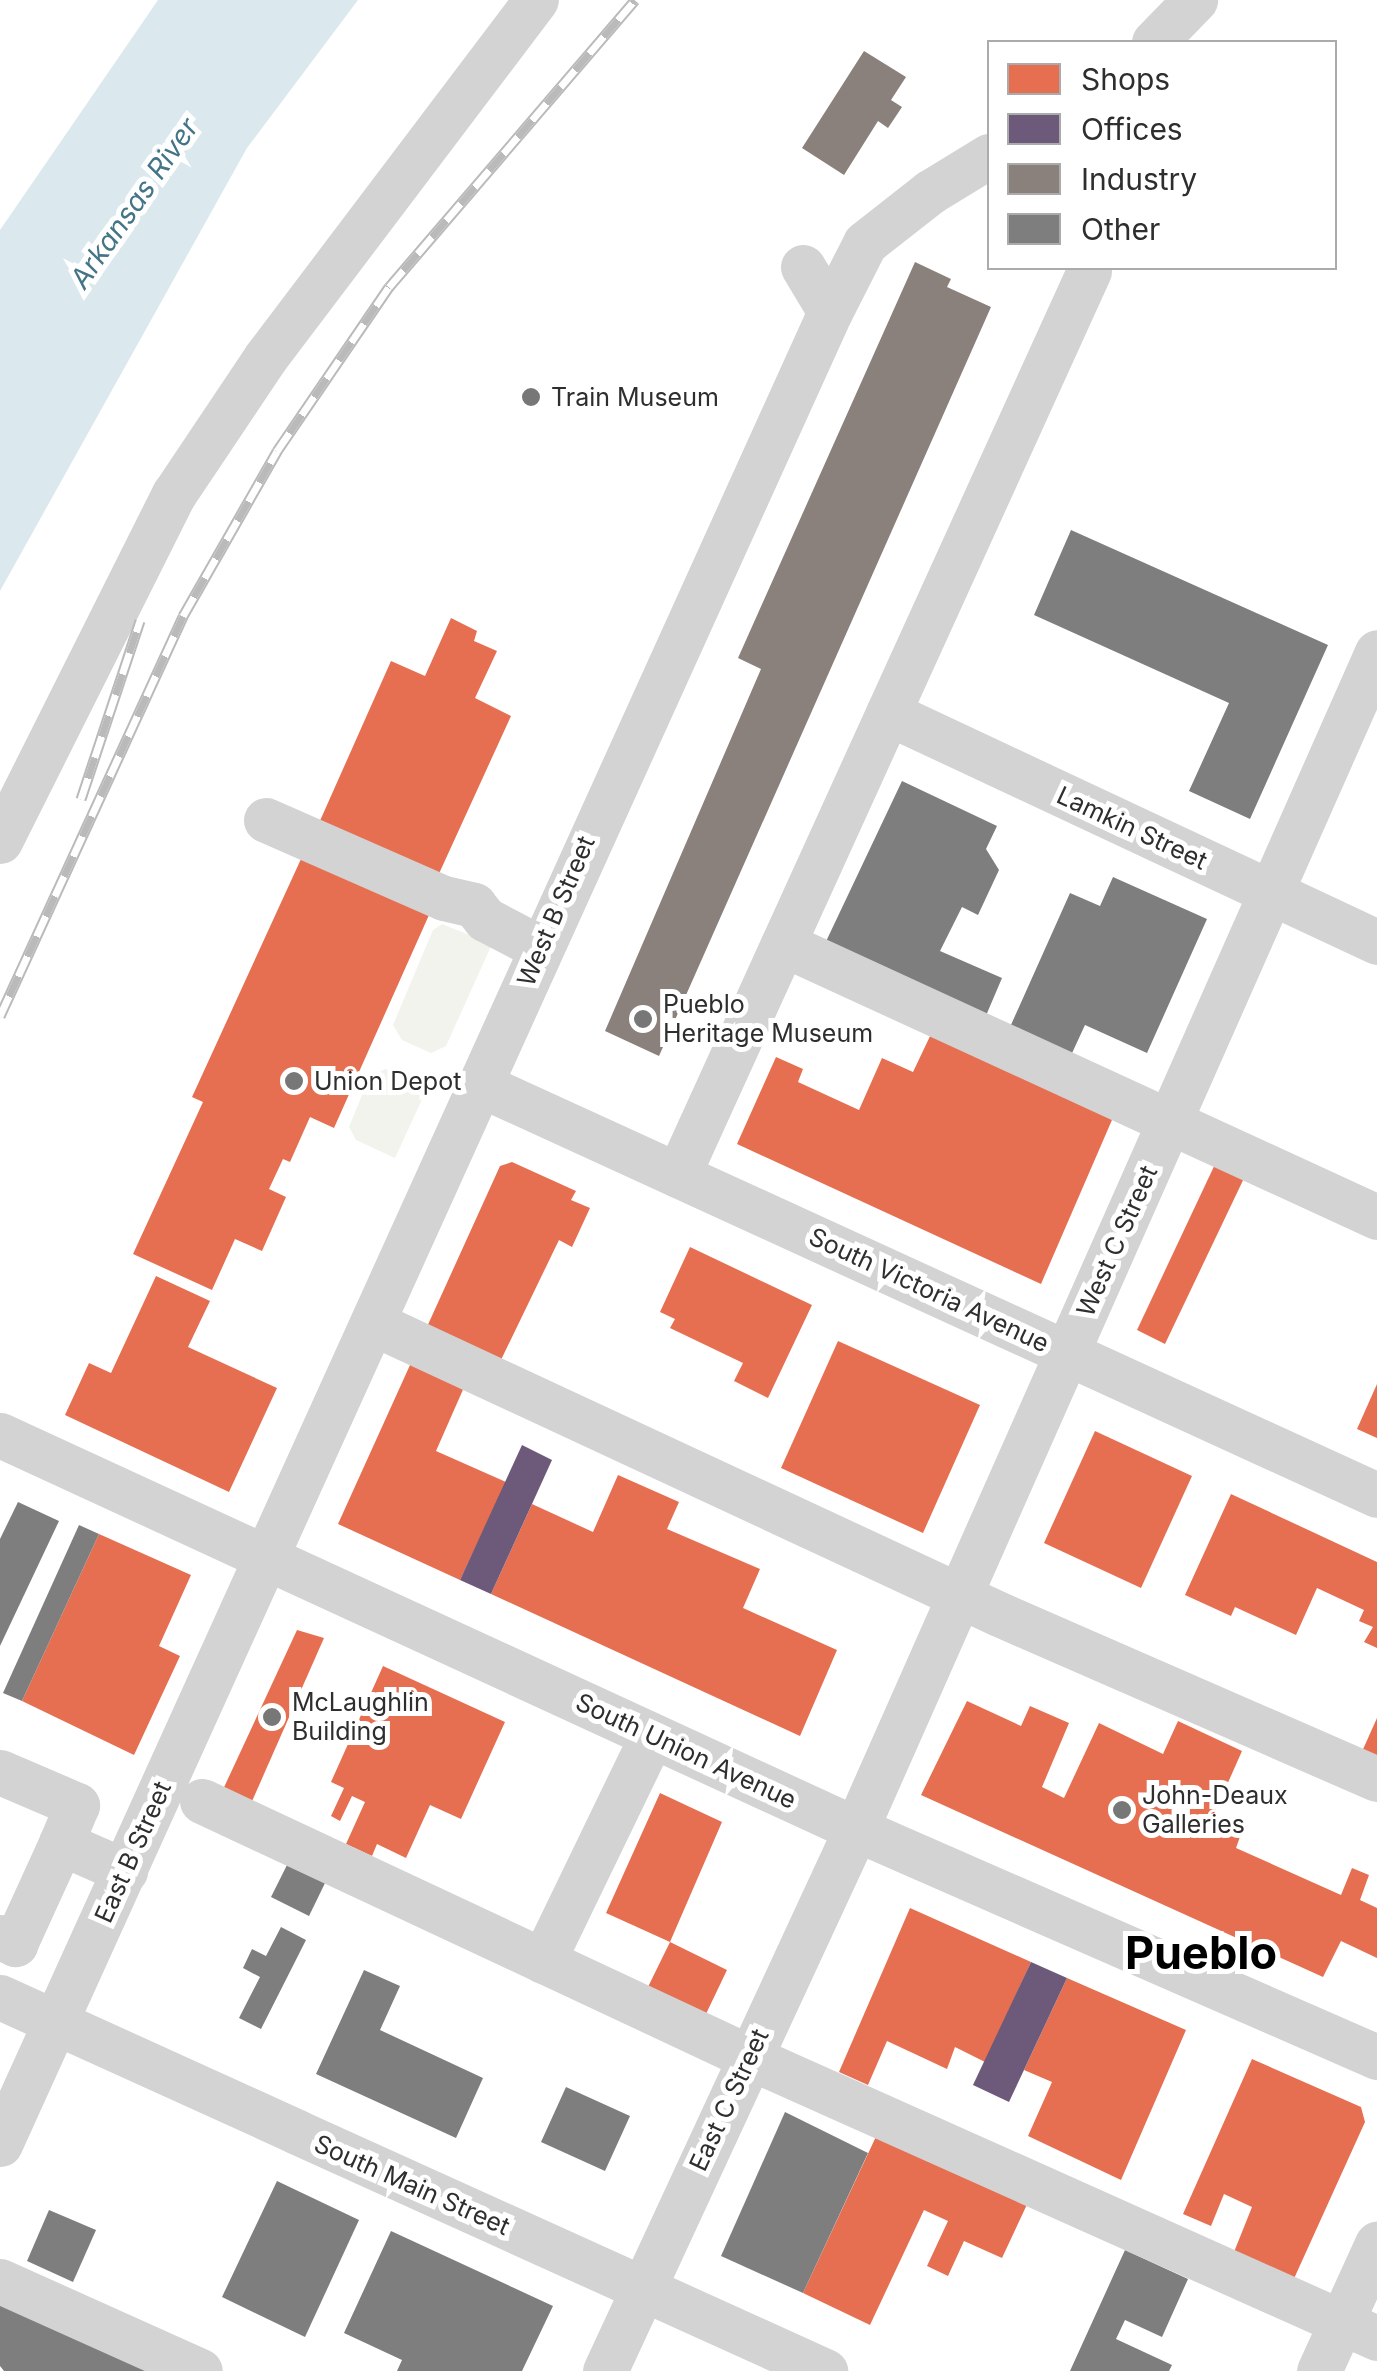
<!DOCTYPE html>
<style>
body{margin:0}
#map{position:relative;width:1377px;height:2371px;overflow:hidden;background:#fff;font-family:Inter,sans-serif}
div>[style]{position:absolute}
.green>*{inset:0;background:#f1f3ec}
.water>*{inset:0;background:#dbe9ef}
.shops>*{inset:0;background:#e76f51}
.offices>*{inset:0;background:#6d597a}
.industry>*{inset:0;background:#8a817c}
.building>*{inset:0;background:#7e7e7e}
.minor>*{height:45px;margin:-22.5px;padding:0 22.5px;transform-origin:22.5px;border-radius:22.5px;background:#d3d3d3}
.rail>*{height:11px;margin-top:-5.5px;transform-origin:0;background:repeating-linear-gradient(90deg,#fff 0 22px,#bababa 0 44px);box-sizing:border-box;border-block:2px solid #bababa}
.minor-bridge>*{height:45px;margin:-22.5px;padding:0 22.5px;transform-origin:22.5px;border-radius:22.5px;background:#d3d3d3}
.dots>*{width:28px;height:28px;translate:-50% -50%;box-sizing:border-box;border:5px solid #fff;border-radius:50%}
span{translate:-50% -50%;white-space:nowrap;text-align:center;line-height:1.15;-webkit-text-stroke:10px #fff;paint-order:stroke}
.poi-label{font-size:25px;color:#2e2e2e}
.left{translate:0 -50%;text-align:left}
.street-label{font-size:25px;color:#2e2e2e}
.water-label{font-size:28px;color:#447587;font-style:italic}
.town-label{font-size:45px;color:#000;font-weight:700}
.legend{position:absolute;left:987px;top:40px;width:350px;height:230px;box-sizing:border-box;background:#fff;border:2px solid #ababab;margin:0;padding:12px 18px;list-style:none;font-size:30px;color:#2e2e2e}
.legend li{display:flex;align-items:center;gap:20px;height:50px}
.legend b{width:50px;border:2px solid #ababab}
</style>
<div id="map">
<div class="green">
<div style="clip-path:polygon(442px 924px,492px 944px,446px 1046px,431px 1053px,402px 1040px,393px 1025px,433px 930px)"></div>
<div style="clip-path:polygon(385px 1069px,417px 1082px,424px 1095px,395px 1158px,356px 1140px,349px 1127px,369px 1078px)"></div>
</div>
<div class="water">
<div style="clip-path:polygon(158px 0,358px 0,247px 148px,0 591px,0 230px)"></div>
</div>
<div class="shops">
<div style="clip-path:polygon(451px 618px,477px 631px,474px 641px,497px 651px,475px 698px,511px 716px,437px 878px,319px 823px,391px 661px,425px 676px)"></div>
<div style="clip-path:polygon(301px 859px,429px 915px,334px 1128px,310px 1117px,290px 1162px,283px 1159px,269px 1189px,286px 1197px,262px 1251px,235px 1239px,212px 1290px,133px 1254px,203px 1102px,192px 1097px)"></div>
<div style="clip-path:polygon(932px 1032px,1115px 1113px,1041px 1284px,737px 1144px,776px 1057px,803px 1069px,798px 1082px,859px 1110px,882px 1058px,913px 1072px)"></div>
<div style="clip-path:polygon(1217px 1160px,1246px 1174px,1165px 1344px,1137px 1330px)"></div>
<div style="clip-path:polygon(512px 1162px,576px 1191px,571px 1200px,590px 1208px,572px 1247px,559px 1240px,499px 1364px,426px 1329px,500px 1166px)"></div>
<div style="clip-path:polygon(690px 1247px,812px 1305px,768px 1398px,734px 1381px,743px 1363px,670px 1328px,675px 1319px,660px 1312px)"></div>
<div style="clip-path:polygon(156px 1276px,210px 1301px,188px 1347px,277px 1388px,229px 1492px,65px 1415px,89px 1363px,111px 1373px)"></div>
<div style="clip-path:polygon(838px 1341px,980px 1405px,923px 1533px,781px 1468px)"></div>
<div style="clip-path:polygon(415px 1354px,469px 1376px,436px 1451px,506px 1482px,460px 1580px,338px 1524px)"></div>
<div style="clip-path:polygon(1377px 1384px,1377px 1438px,1357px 1429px)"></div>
<div style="clip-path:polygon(1095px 1431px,1192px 1476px,1141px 1588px,1044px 1543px)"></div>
<div style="clip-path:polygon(618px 1475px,679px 1502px,667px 1529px,760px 1569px,743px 1608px,837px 1650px,800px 1736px,491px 1594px,532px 1504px,593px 1532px)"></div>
<div style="clip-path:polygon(1231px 1494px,1377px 1562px,1377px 1648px,1364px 1642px,1373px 1627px,1359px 1621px,1364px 1610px,1317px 1588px,1296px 1635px,1235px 1607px,1231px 1616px,1185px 1595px)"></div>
<div style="clip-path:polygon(99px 1534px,191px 1575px,159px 1646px,180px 1656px,134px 1755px,22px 1701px)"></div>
<div style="clip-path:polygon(297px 1630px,324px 1638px,249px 1808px,220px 1796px)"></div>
<div style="clip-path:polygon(383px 1666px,505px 1722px,461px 1819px,430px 1805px,406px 1858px,377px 1844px,372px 1856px,346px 1844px,365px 1802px,352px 1796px,340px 1821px,331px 1816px,344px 1788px,331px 1782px)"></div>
<div style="clip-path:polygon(967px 1701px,1021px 1726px,1030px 1706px,1069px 1723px,1042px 1787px,1064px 1798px,1099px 1723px,1163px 1754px,1178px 1721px,1242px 1751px,1211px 1821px,1241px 1834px,1236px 1848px,1341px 1895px,1352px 1868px,1369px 1875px,1360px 1900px,1377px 1908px,1377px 1958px,1341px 1941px,1323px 1977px,921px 1795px)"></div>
<div style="clip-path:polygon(1377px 1718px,1377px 1763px,1360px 1756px)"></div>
<div style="clip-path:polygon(660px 1793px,722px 1822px,670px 1942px,727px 1970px,705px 2016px,647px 1989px,670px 1942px,606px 1913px)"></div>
<div style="clip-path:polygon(910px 1908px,1031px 1962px,985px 2062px,955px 2047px,947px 2069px,887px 2041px,868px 2085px,839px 2072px)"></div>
<div style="clip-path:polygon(1067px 1978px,1186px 2030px,1121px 2180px,1028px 2136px,1052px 2082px,1024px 2070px)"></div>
<div style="clip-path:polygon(1252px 2059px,1361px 2107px,1365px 2122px,1292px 2283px,1232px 2257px,1252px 2207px,1224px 2194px,1211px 2226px,1183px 2214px)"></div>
<div style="clip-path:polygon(880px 2128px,1030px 2198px,1002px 2258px,964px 2241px,948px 2276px,927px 2266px,948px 2221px,924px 2210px,870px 2325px,803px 2293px)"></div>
</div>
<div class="offices">
<div style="clip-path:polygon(522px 1445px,552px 1460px,491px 1594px,460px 1580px)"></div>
<div style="clip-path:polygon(1031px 1962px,1067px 1978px,1009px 2102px,973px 2085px)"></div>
</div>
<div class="industry">
<div style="clip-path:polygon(864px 51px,906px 77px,891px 100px,902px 107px,888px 128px,878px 121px,844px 175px,802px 148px)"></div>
<div style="clip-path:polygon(915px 262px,951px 279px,947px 287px,991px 307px,659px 1056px,605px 1031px,761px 669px,738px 658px)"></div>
</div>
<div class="building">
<div style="clip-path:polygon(1071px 530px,1328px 645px,1250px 819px,1189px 791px,1229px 703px,1034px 615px)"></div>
<div style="clip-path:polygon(902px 781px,997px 826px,986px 849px,999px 870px,978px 915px,962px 907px,940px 951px,1002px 978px,982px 1025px,821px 952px)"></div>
<div style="clip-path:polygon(1113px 877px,1207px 919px,1147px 1053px,1085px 1025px,1067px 1064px,1006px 1036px,1070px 893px,1100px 906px)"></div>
<div style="clip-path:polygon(18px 1502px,59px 1521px,0 1646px,0 1539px)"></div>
<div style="clip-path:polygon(79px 1525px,99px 1534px,22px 1701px,3px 1693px)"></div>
<div style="clip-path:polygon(289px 1861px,327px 1879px,309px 1916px,271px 1897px)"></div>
<div style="clip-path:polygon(281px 1927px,306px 1940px,261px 2029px,239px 2018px,260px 1977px,243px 1968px,252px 1949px,266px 1956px)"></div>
<div style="clip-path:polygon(364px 1970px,400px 1986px,380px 2030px,483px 2078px,456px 2138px,316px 2074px)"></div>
<div style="clip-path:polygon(566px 2087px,630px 2116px,605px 2171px,541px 2142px)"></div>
<div style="clip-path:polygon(785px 2112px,868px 2153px,803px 2293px,721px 2256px)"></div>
<div style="clip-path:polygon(277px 2181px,359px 2220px,305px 2337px,222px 2297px)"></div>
<div style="clip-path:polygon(49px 2210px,96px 2230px,73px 2282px,27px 2261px)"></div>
<div style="clip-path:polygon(391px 2231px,553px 2306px,522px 2371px,397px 2371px,402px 2360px,344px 2333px)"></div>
<div style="clip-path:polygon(1125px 2250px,1188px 2279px,1162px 2337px,1125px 2320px,1116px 2339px,1172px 2365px,1169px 2371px,1070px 2371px)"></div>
<div style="clip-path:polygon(0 2291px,173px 2371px,4px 2371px,0 2366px)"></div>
</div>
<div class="minor">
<div style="left:1154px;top:42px;width:59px;rotate:-45.7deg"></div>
<div style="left:803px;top:267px;width:52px;rotate:59deg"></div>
<div style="left:888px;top:713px;width:540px;rotate:25.09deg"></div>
<div style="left:266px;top:820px;width:194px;rotate:23.7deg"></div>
<div style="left:444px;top:898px;width:31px;rotate:13deg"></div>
<div style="left:474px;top:905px;width:18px;rotate:52deg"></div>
<div style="left:485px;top:919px;width:62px;rotate:27.8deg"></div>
<div style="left:0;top:841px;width:388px;rotate:-63.4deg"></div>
<div style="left:174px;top:494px;width:164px;rotate:-56.2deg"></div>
<div style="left:265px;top:358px;width:449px;rotate:-52.9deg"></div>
<div style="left:783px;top:944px;width:654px;rotate:24.68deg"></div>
<div style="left:481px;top:1085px;width:985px;rotate:24.59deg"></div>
<div style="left:678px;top:1175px;width:993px;rotate:-65.55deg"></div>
<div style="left:373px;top:1323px;width:690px;rotate:24.93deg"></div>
<div style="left:999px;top:1614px;width:412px;rotate:23.6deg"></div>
<div style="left:0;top:1435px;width:942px;rotate:24.72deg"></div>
<div style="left:856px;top:1829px;width:569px;rotate:23.64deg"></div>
<div style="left:0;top:1772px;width:84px;rotate:23.2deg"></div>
<div style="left:77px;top:1805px;width:41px;rotate:112.8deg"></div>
<div style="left:61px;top:1843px;width:70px;rotate:23.6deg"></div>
<div style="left:202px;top:1801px;width:604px;rotate:25.08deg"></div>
<div style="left:749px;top:2057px;width:688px;rotate:24.11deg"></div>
<div style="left:0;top:1937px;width:17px;rotate:25deg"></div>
<div style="left:15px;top:1944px;width:111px;rotate:-65.5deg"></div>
<div style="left:543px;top:1961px;width:250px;rotate:-64.2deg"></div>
<div style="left:297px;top:2132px;width:580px;rotate:24.35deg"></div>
<div style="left:0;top:2144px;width:2011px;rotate:-65.63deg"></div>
<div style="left:830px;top:312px;width:77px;rotate:-63.1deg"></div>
<div style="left:865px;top:243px;width:83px;rotate:-38.1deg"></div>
<div style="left:930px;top:192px;width:69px;rotate:-31.4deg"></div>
<div style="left:0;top:2281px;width:219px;rotate:24.2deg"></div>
<div style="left:605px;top:2371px;width:597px;rotate:-65.15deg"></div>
<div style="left:856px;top:1829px;width:1287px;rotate:-66.12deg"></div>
<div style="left:1319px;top:2371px;width:140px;rotate:-65.5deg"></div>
</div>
<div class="rail">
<div style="left:81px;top:799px;width:188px;rotate:-71.7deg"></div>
<div style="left:0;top:1016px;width:440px;rotate:-65.4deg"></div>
<div style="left:183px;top:616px;width:190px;rotate:-60.3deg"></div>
<div style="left:277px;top:451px;width:199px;rotate:-55.7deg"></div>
<div style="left:389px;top:287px;width:378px;rotate:-49.4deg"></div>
</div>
<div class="minor-bridge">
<div style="left:0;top:1997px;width:326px;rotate:24.4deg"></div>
</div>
<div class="dots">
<div style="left:531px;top:397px;background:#777"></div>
<div style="left:643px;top:1019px;background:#777"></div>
<div style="left:294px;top:1081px;background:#777"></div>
<div style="left:272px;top:1717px;background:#777"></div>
<div style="left:1122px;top:1810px;background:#777"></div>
</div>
<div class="poi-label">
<span class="left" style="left:551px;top:397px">Train Museum</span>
<span class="left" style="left:663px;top:1019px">Pueblo<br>Heritage Museum</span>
<span class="left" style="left:314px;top:1081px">Union Depot</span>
<span class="left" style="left:292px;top:1717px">McLaughlin<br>Building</span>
<span class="left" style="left:1142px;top:1810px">John-Deaux<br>Galleries</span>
</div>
<div class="street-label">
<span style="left:1132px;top:828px;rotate:25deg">Lamkin Street</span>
<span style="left:556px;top:911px;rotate:-67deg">West B Street</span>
<span style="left:1117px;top:1241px;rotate:-66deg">West C Street</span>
<span style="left:929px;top:1290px;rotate:25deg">South Victoria Avenue</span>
<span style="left:686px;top:1751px;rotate:25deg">South Union Avenue</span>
<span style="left:133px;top:1852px;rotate:-66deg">East B Street</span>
<span style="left:729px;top:2100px;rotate:-65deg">East C Street</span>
<span style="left:412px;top:2185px;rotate:24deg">South Main Street</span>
</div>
<div class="water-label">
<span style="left:134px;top:203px;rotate:-55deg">Arkansas River</span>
</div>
<div class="town-label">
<span style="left:1201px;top:1953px">Pueblo</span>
</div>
<ul class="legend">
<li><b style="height:28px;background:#e76f51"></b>Shops</li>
<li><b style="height:28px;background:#6d597a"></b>Offices</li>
<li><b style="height:28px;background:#8a817c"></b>Industry</li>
<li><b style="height:28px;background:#7e7e7e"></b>Other</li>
</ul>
</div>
